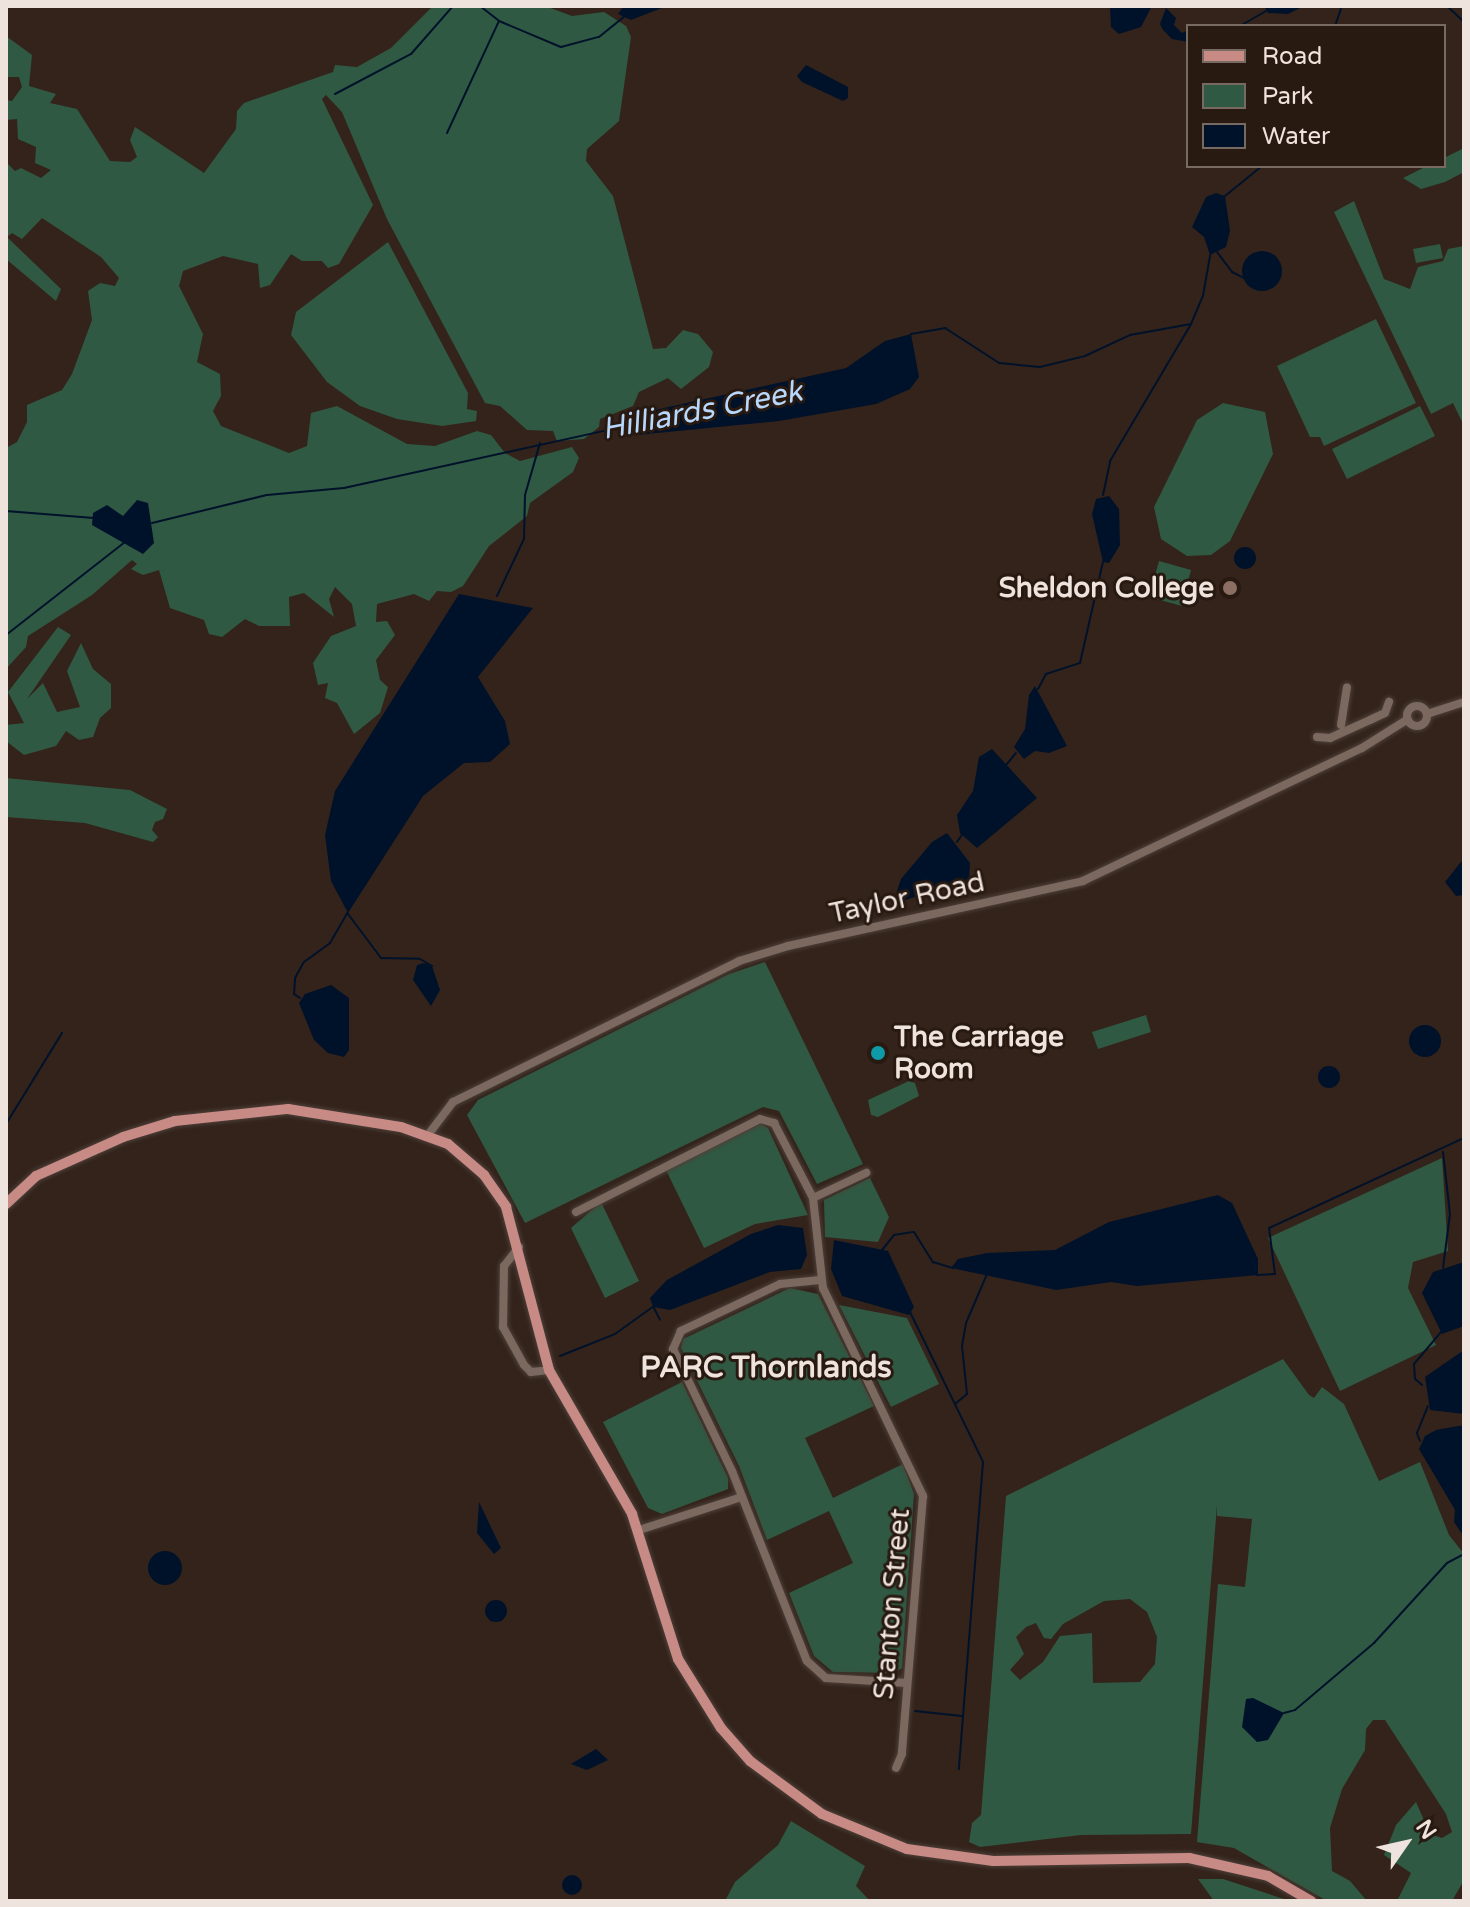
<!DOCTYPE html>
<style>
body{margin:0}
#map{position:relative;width:1470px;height:1907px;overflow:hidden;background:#33231b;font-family:"Varela Round",sans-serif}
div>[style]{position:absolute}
.green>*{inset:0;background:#305943}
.water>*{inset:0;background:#00122a}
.round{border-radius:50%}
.stream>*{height:2px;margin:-1px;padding:0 1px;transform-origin:1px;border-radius:1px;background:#00122a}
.roads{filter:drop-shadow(0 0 2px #4d4039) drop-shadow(0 0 2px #4d4039)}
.minor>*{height:8px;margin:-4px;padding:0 4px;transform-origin:4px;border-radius:4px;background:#7b685f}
.minor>.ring{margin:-4px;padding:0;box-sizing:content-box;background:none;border:8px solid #7b685f;border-radius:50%}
.major>*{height:10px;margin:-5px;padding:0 5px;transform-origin:5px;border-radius:5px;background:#c88a85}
.dots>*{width:22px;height:22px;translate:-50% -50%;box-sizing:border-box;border:4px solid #281911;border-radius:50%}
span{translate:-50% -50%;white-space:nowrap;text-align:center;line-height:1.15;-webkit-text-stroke:6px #281911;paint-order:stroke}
.poi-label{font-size:28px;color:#eee3dd;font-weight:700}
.right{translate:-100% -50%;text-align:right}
.left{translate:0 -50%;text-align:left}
.street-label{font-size:28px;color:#eee3dd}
.water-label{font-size:30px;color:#b7d7fb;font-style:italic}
.neighbourhood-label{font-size:30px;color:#eee3dd;font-weight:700}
.frame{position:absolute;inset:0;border:8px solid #eee3dd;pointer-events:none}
.legend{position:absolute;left:1186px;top:24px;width:260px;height:144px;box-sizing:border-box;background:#281911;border:2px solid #776a63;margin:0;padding:10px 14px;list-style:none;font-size:24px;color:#eee3dd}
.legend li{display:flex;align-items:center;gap:16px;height:40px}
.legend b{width:40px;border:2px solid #776a63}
.north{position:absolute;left:1366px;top:1803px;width:80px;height:80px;-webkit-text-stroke:6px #281911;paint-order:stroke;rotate:56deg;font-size:22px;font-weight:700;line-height:32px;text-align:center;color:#eee3dd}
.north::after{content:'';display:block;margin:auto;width:28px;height:36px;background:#eee3dd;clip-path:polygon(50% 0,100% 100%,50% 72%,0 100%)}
</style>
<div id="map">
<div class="green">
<div style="clip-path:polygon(433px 6px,545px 6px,572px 16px,604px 12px,626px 26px,631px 37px,619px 121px,587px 149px,586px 161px,613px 196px,653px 349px,666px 348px,683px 330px,698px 334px,713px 352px,709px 367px,681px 389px,668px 378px,639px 392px,633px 406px,600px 419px,599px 427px,584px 439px,557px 441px,553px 431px,527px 430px,500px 406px,485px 403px,387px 219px,342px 112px,326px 95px,322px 99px,373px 205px,339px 264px,328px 268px,322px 261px,302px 261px,291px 254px,270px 285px,260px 288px,258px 264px,223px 256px,183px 271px,179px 286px,203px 334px,197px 362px,220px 374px,221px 396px,213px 411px,221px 426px,289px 453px,307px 446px,311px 413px,337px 406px,407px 444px,435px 446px,477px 431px,491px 435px,505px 453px,520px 461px,572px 447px,579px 458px,573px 472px,530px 503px,527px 516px,489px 546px,463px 586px,451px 592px,437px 591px,429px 601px,414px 594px,377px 604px,376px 622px,387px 621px,395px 635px,376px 660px,380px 680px,388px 687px,380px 713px,354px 734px,337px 703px,325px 698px,328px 683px,318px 685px,313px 663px,331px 636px,356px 626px,352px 604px,335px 587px,329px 599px,334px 617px,304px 593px,289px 597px,290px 626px,259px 626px,245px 619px,222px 637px,209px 634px,204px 620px,170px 608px,159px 570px,143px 575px,131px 569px,137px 564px,132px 560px,92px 595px,28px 636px,26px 647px,6px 669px,6px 448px,17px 442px,27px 422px,27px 405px,62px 390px,72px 374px,92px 320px,88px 291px,100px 283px,115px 286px,119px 278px,101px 257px,42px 218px,22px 239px,12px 233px,7px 237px,61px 289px,56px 301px,6px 259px,6px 162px,15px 171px,21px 168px,41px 178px,51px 170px,35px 163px,36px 147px,18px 139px,17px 119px,6px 120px,6px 100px,12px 101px,22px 87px,19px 77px,6px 77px,6px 36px,32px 55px,29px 86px,56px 94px,50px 103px,77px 109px,110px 161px,130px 162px,137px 157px,130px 140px,135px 127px,204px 173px,236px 129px,237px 111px,244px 103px,333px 72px,335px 65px,357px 67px,391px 48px)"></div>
<div style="clip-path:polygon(1464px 148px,1464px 172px,1445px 182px,1421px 189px,1403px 178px,1427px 166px,1444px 166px,1444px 158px)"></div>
<div style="clip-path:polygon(1354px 201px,1384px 279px,1410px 289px,1418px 267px,1443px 261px,1448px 249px,1464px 246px,1464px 426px,1453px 403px,1431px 414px,1334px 212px)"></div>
<div style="clip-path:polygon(388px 242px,468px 393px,467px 409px,477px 411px,476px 421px,442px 426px,397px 419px,360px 406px,327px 382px,291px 335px,296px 312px)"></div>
<div style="clip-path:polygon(1440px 244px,1443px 258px,1416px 263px,1413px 249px)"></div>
<div style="clip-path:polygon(1376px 319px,1416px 403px,1324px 446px,1320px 437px,1310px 437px,1277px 366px)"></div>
<div style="clip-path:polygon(1223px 403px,1265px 412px,1273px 454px,1230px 541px,1211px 555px,1187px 556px,1161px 539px,1154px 507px,1197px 420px)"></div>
<div style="clip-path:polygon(1420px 406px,1435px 436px,1347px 479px,1332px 449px)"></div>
<div style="clip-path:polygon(1159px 561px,1191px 570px,1182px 606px,1149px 597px)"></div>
<div style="clip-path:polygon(58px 627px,71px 635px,27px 699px,43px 683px,57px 712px,80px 707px,67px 671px,81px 643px,93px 669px,111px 684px,111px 708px,100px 718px,93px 737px,79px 740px,66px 731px,56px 746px,24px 755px,6px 741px,6px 725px,24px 723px,8px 692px)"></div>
<div style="clip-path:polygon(6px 778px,130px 790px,167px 809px,163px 819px,155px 822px,152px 830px,158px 837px,153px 842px,85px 823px,6px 817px)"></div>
<div style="clip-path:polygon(765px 962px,863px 1164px,817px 1184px,779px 1111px,763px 1107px,525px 1223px,467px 1115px,478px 1100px,729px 974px)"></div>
<div style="clip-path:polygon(1146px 1015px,1151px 1032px,1098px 1049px,1092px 1032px)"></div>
<div style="clip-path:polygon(909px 1081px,915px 1083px,919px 1096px,878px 1117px,871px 1115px,868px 1100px)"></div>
<div style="clip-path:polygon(761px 1124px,768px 1128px,808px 1215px,755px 1224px,704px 1248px,666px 1170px)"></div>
<div style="clip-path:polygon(1442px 1158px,1448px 1251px,1413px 1262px,1408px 1288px,1436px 1345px,1340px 1391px,1268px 1238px)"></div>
<div style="clip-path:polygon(870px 1178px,889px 1217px,878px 1242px,825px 1237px,824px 1200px)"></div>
<div style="clip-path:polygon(601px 1202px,639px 1281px,605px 1298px,571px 1228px)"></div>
<div style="clip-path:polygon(790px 1288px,818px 1294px,874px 1406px,805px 1438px,833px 1498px,903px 1464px,914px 1494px,902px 1668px,894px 1673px,833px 1672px,814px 1656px,789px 1593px,853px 1563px,829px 1511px,767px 1540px,739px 1466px,681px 1348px,683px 1339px)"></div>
<div style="clip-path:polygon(839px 1305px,907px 1318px,939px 1384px,891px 1407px)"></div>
<div style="clip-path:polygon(evenodd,1283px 1359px,1309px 1395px,1314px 1398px,1322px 1387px,1344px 1404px,1379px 1481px,1420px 1462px,1449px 1535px,1464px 1554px,1464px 1880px,1452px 1901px,1397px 1901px,1411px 1873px,1384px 1855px,1396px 1825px,1416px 1802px,1430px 1834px,1442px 1838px,1452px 1832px,1446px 1814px,1385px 1720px,1373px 1720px,1366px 1729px,1365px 1750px,1342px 1789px,1330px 1828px,1332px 1871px,1350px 1881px,1367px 1901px,1327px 1901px,1234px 1848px,1197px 1842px,1218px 1584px,1245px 1587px,1252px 1519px,1217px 1516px,1217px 1505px,1191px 1834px,1081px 1835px,980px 1847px,969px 1842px,972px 1823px,981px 1815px,1006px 1496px,1283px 1359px,1130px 1599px,1147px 1612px,1157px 1637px,1155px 1664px,1140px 1682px,1093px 1683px,1092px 1633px,1060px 1636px,1043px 1662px,1020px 1680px,1010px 1670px,1024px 1654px,1016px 1637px,1026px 1627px,1036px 1623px,1044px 1638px,1051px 1639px,1063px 1624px,1104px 1601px,1130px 1599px)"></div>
<div style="clip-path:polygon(682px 1382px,728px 1478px,728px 1489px,662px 1514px,648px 1508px,603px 1422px)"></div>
<div style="clip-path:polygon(791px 1821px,865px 1866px,856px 1886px,870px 1901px,725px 1901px,735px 1882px,778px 1845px)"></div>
<div style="clip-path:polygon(1198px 1879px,1223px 1879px,1290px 1901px,1214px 1901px)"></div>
</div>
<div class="water">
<div style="clip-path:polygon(624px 6px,667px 6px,631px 20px,618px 14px)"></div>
<div style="clip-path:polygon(1110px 6px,1152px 6px,1141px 27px,1119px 34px,1111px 27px)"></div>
<div style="clip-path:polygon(1264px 6px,1304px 6px,1288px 14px,1268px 13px)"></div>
<div style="clip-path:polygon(1166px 8px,1176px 18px,1174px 25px,1182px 33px,1188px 30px,1188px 42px,1172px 39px,1163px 30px,1160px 24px)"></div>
<div style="clip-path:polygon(806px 65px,848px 87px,848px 98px,843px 101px,802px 82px,797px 76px)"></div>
<div style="clip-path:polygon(1216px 193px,1225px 196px,1230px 231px,1226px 247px,1210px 255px,1204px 237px,1192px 227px,1206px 197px)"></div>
<div class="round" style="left:1242px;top:251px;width:40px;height:40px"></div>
<div style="clip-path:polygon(911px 334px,919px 377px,910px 389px,876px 404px,779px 421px,637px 435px,629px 425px,632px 415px,846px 368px,885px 341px)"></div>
<div style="clip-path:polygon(1109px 496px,1119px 509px,1120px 545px,1109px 563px,1103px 562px,1092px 514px,1096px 499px)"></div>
<div style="clip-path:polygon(137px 500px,148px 503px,154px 543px,143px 554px,92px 525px,93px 513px,107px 505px,123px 516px)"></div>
<div class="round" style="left:1234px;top:547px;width:22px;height:22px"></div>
<div style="clip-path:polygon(459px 594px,533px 608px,478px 677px,505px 721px,510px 744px,490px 762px,464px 763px,423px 796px,348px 913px,331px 881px,325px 835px,335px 791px)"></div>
<div style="clip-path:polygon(1035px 686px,1067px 746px,1049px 753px,1035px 751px,1024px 759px,1014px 747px,1025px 729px,1029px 695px)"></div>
<div style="clip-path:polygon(992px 749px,1037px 798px,977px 848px,960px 833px,957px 815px,973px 791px,979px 757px)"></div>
<div style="clip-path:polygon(947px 833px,970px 863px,969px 880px,899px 902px,895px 897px,901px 879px,932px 842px)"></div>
<div style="clip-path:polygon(1464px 858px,1464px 895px,1456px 896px,1445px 882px)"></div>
<div style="clip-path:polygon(424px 963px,432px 966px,440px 990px,431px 1006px,413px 980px,417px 965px)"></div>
<div style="clip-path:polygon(331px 985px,349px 998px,349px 1050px,344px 1057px,328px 1053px,314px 1040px,299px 1003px,305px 994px)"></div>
<div class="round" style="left:1409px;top:1025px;width:32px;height:32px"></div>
<div class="round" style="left:1318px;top:1066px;width:22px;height:22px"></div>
<div style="clip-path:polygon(1218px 1195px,1232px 1203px,1258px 1259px,1258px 1275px,1137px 1286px,1111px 1282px,1056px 1290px,951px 1268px,958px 1259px,987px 1253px,1055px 1250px,1109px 1222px)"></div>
<div style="clip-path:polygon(778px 1225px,803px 1228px,807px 1255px,801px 1269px,770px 1272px,670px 1310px,653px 1307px,650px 1298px,667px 1280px,751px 1234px)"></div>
<div style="clip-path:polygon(834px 1240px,888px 1251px,914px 1307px,909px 1315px,842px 1296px,831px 1269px)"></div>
<div style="clip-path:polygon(1464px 1262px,1464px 1326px,1442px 1334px,1422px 1293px,1433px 1272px)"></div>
<div style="clip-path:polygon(1464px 1350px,1464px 1414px,1430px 1410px,1425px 1377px)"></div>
<div style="clip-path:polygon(1464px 1425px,1464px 1537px,1454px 1522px,1455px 1510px,1419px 1449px,1425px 1436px,1436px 1430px)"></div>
<div style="clip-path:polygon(479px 1502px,501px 1548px,494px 1554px,477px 1533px)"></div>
<div class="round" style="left:148px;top:1551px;width:34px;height:34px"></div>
<div class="round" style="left:485px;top:1600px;width:22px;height:22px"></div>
<div style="clip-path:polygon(1253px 1698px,1284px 1713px,1268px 1740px,1257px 1742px,1242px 1727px,1246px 1699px)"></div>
<div style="clip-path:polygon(596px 1749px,608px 1760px,587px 1770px,571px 1764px)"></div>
<div class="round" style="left:562px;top:1875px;width:20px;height:20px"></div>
</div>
<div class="stream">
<div style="left:480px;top:6px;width:24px;rotate:38deg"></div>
<div style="left:499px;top:21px;width:67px;rotate:22.8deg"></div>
<div style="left:561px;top:47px;width:39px;rotate:-15deg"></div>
<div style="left:599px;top:37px;width:32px;rotate:-39deg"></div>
<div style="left:1447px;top:6px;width:23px;rotate:43deg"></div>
<div style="left:1240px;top:26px;width:30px;rotate:-30deg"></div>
<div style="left:1335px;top:26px;width:21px;rotate:-71deg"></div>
<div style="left:335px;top:94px;width:86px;rotate:-27.8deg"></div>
<div style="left:411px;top:54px;width:64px;rotate:-48.8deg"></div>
<div style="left:447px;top:133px;width:123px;rotate:-65.1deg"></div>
<div style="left:1225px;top:196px;width:48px;rotate:-39deg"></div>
<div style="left:1217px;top:252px;width:25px;rotate:53deg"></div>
<div style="left:1232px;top:272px;width:13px;rotate:27deg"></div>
<div style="left:911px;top:334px;width:35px;rotate:-10deg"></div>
<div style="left:945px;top:328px;width:64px;rotate:32.9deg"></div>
<div style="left:999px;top:363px;width:41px;rotate:5.6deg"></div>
<div style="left:1040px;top:367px;width:46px;rotate:-13.7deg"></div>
<div style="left:1085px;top:356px;width:50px;rotate:-25deg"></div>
<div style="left:1130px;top:335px;width:62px;rotate:-10.2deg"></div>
<div style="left:1103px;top:495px;width:35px;rotate:-78deg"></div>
<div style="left:1110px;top:461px;width:159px;rotate:-59.4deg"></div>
<div style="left:1191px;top:324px;width:30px;rotate:-67deg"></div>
<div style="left:1203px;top:296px;width:41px;rotate:-80.1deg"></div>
<div style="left:6px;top:511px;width:88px;rotate:4.5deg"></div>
<div style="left:152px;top:523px;width:118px;rotate:-13.7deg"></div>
<div style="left:267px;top:495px;width:77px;rotate:-5.2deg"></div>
<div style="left:344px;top:488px;width:294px;rotate:-12.4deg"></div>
<div style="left:497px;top:596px;width:63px;rotate:-64.7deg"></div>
<div style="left:524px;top:539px;width:44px;rotate:-88.7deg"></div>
<div style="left:525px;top:495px;width:54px;rotate:-73.9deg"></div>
<div style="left:6px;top:635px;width:151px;rotate:-38deg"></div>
<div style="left:1038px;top:689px;width:17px;rotate:-62deg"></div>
<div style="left:1046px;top:674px;width:36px;rotate:-18deg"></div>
<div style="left:1080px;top:663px;width:104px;rotate:-77.2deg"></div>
<div style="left:1007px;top:764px;width:14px;rotate:-51deg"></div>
<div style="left:957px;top:842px;width:11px;rotate:-56deg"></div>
<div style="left:348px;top:914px;width:55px;rotate:53.1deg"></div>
<div style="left:381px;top:958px;width:39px;rotate:1deg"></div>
<div style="left:420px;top:959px;width:14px;rotate:30deg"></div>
<div style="left:300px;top:998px;width:7px;rotate:-146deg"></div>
<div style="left:294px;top:994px;width:16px;rotate:-86deg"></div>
<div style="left:295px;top:978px;width:18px;rotate:-61deg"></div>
<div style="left:304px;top:962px;width:32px;rotate:-36deg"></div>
<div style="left:330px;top:943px;width:36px;rotate:-60deg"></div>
<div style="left:6px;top:1124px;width:107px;rotate:-58.4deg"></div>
<div style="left:1443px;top:1152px;width:62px;rotate:83.6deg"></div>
<div style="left:1450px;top:1214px;width:54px;rotate:97.4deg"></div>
<div style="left:882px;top:1250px;width:19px;rotate:-51deg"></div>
<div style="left:894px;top:1235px;width:20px;rotate:-9deg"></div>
<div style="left:914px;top:1232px;width:36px;rotate:58deg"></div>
<div style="left:933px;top:1262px;width:21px;rotate:17deg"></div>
<div style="left:1257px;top:1275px;width:18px;rotate:-3deg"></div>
<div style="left:1275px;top:1274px;width:46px;rotate:-97.4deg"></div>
<div style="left:1269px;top:1228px;width:215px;rotate:-24.8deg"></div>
<div style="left:654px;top:1308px;width:13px;rotate:63deg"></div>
<div style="left:910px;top:1312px;width:167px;rotate:64deg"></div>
<div style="left:983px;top:1462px;width:308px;rotate:94.5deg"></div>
<div style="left:560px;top:1356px;width:59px;rotate:-21.8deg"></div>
<div style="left:615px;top:1334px;width:48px;rotate:-35.7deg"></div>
<div style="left:1422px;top:1385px;width:9px;rotate:-139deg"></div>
<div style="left:1415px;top:1379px;width:15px;rotate:-94deg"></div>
<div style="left:1414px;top:1364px;width:43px;rotate:-49.7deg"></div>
<div style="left:955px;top:1404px;width:16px;rotate:-40deg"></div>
<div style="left:967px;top:1394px;width:48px;rotate:-95.9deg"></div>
<div style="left:962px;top:1346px;width:23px;rotate:-80deg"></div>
<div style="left:966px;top:1323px;width:53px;rotate:-66.8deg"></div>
<div style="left:1420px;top:1441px;width:9px;rotate:-111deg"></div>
<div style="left:1417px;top:1433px;width:29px;rotate:-68deg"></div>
<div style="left:915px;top:1711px;width:47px;rotate:6.1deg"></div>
<div style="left:1284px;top:1713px;width:11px;rotate:-15deg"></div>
<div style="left:1295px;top:1710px;width:104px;rotate:-40.3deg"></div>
<div style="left:1374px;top:1643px;width:108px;rotate:-47.6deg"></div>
<div style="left:1447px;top:1563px;width:19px;rotate:-28deg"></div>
</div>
<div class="roads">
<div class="minor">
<div class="ring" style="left:1407px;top:706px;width:12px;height:12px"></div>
<div style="left:1427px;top:714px;width:39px;rotate:-18deg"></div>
<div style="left:1341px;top:725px;width:38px;rotate:-81deg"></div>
<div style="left:1317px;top:737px;width:13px;rotate:4deg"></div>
<div style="left:1330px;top:738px;width:46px;rotate:-24.3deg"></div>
<div style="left:1372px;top:719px;width:14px;rotate:-25deg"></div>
<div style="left:1385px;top:713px;width:12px;rotate:-70deg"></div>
<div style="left:428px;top:1135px;width:41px;rotate:-52.9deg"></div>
<div style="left:453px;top:1102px;width:319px;rotate:-26.2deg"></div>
<div style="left:739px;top:961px;width:51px;rotate:-17deg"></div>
<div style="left:788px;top:946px;width:302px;rotate:-12.4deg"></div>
<div style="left:1083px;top:881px;width:309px;rotate:-25.5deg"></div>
<div style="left:1362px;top:748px;width:54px;rotate:-32.2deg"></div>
<div style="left:813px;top:1198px;width:59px;rotate:-25.3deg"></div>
<div style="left:576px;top:1212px;width:206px;rotate:-26.8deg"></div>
<div style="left:760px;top:1119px;width:15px;rotate:16deg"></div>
<div style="left:774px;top:1123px;width:85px;rotate:62.5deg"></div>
<div style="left:813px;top:1198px;width:91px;rotate:83.7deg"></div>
<div style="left:823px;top:1288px;width:231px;rotate:64.3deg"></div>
<div style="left:923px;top:1496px;width:259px;rotate:94.7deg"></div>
<div style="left:902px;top:1754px;width:15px;rotate:113deg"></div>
<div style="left:519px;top:1247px;width:24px;rotate:128deg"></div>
<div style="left:504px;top:1266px;width:61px;rotate:90.9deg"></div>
<div style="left:503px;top:1327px;width:43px;rotate:61.1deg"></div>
<div style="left:524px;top:1365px;width:10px;rotate:45deg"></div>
<div style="left:531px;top:1372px;width:18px;rotate:-6deg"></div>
<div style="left:820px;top:1280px;width:40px;rotate:174.3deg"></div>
<div style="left:780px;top:1284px;width:110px;rotate:154.6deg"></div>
<div style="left:681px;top:1331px;width:20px;rotate:114deg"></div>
<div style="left:673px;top:1349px;width:136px;rotate:64.2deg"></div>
<div style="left:732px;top:1471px;width:204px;rotate:68.5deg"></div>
<div style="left:807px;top:1661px;width:25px;rotate:42deg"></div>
<div style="left:826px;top:1678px;width:81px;rotate:3.5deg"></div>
<div style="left:639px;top:1530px;width:108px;rotate:-17.8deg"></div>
</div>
<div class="major">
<div style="left:6px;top:1204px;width:41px;rotate:-43deg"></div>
<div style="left:36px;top:1176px;width:95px;rotate:-24.1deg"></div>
<div style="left:123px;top:1137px;width:54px;rotate:-17.1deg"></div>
<div style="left:175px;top:1121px;width:114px;rotate:-6.1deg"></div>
<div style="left:288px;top:1109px;width:114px;rotate:9.1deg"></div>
<div style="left:401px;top:1127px;width:50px;rotate:19.9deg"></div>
<div style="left:448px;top:1144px;width:48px;rotate:40.7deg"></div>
<div style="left:484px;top:1175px;width:39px;rotate:55deg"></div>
<div style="left:506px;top:1207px;width:169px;rotate:75.2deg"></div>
<div style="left:549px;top:1370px;width:166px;rotate:60deg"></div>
<div style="left:632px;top:1514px;width:152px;rotate:72.4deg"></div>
<div style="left:678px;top:1659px;width:81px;rotate:58.1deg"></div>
<div style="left:721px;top:1728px;width:44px;rotate:48.7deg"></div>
<div style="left:750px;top:1761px;width:89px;rotate:36.4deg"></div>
<div style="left:822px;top:1814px;width:92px;rotate:22.4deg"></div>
<div style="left:907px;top:1849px;width:87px;rotate:7.9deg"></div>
<div style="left:993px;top:1861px;width:196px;rotate:-0.9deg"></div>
<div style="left:1189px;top:1858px;width:81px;rotate:12.8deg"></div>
<div style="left:1268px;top:1876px;width:50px;rotate:30.2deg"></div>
</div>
</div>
<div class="dots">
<div style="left:1230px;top:588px;background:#8d6e63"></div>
<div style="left:878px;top:1053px;background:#0f9aa8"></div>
</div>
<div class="poi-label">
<span class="right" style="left:1214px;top:588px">Sheldon College</span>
<span class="left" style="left:894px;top:1053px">The Carriage<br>Room</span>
</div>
<div class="street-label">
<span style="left:907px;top:898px;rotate:-12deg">Taylor Road</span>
<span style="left:892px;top:1604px;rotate:-85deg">Stanton Street</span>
</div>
<div class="water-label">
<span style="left:702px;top:411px;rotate:-11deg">Hilliards Creek</span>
</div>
<div class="neighbourhood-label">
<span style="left:766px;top:1368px">PARC Thornlands</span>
</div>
<div class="frame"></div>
<ul class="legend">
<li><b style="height:10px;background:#c88a85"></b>Road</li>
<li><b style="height:22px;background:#305943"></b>Park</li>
<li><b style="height:22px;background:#00122a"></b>Water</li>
</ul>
<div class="north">N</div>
</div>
